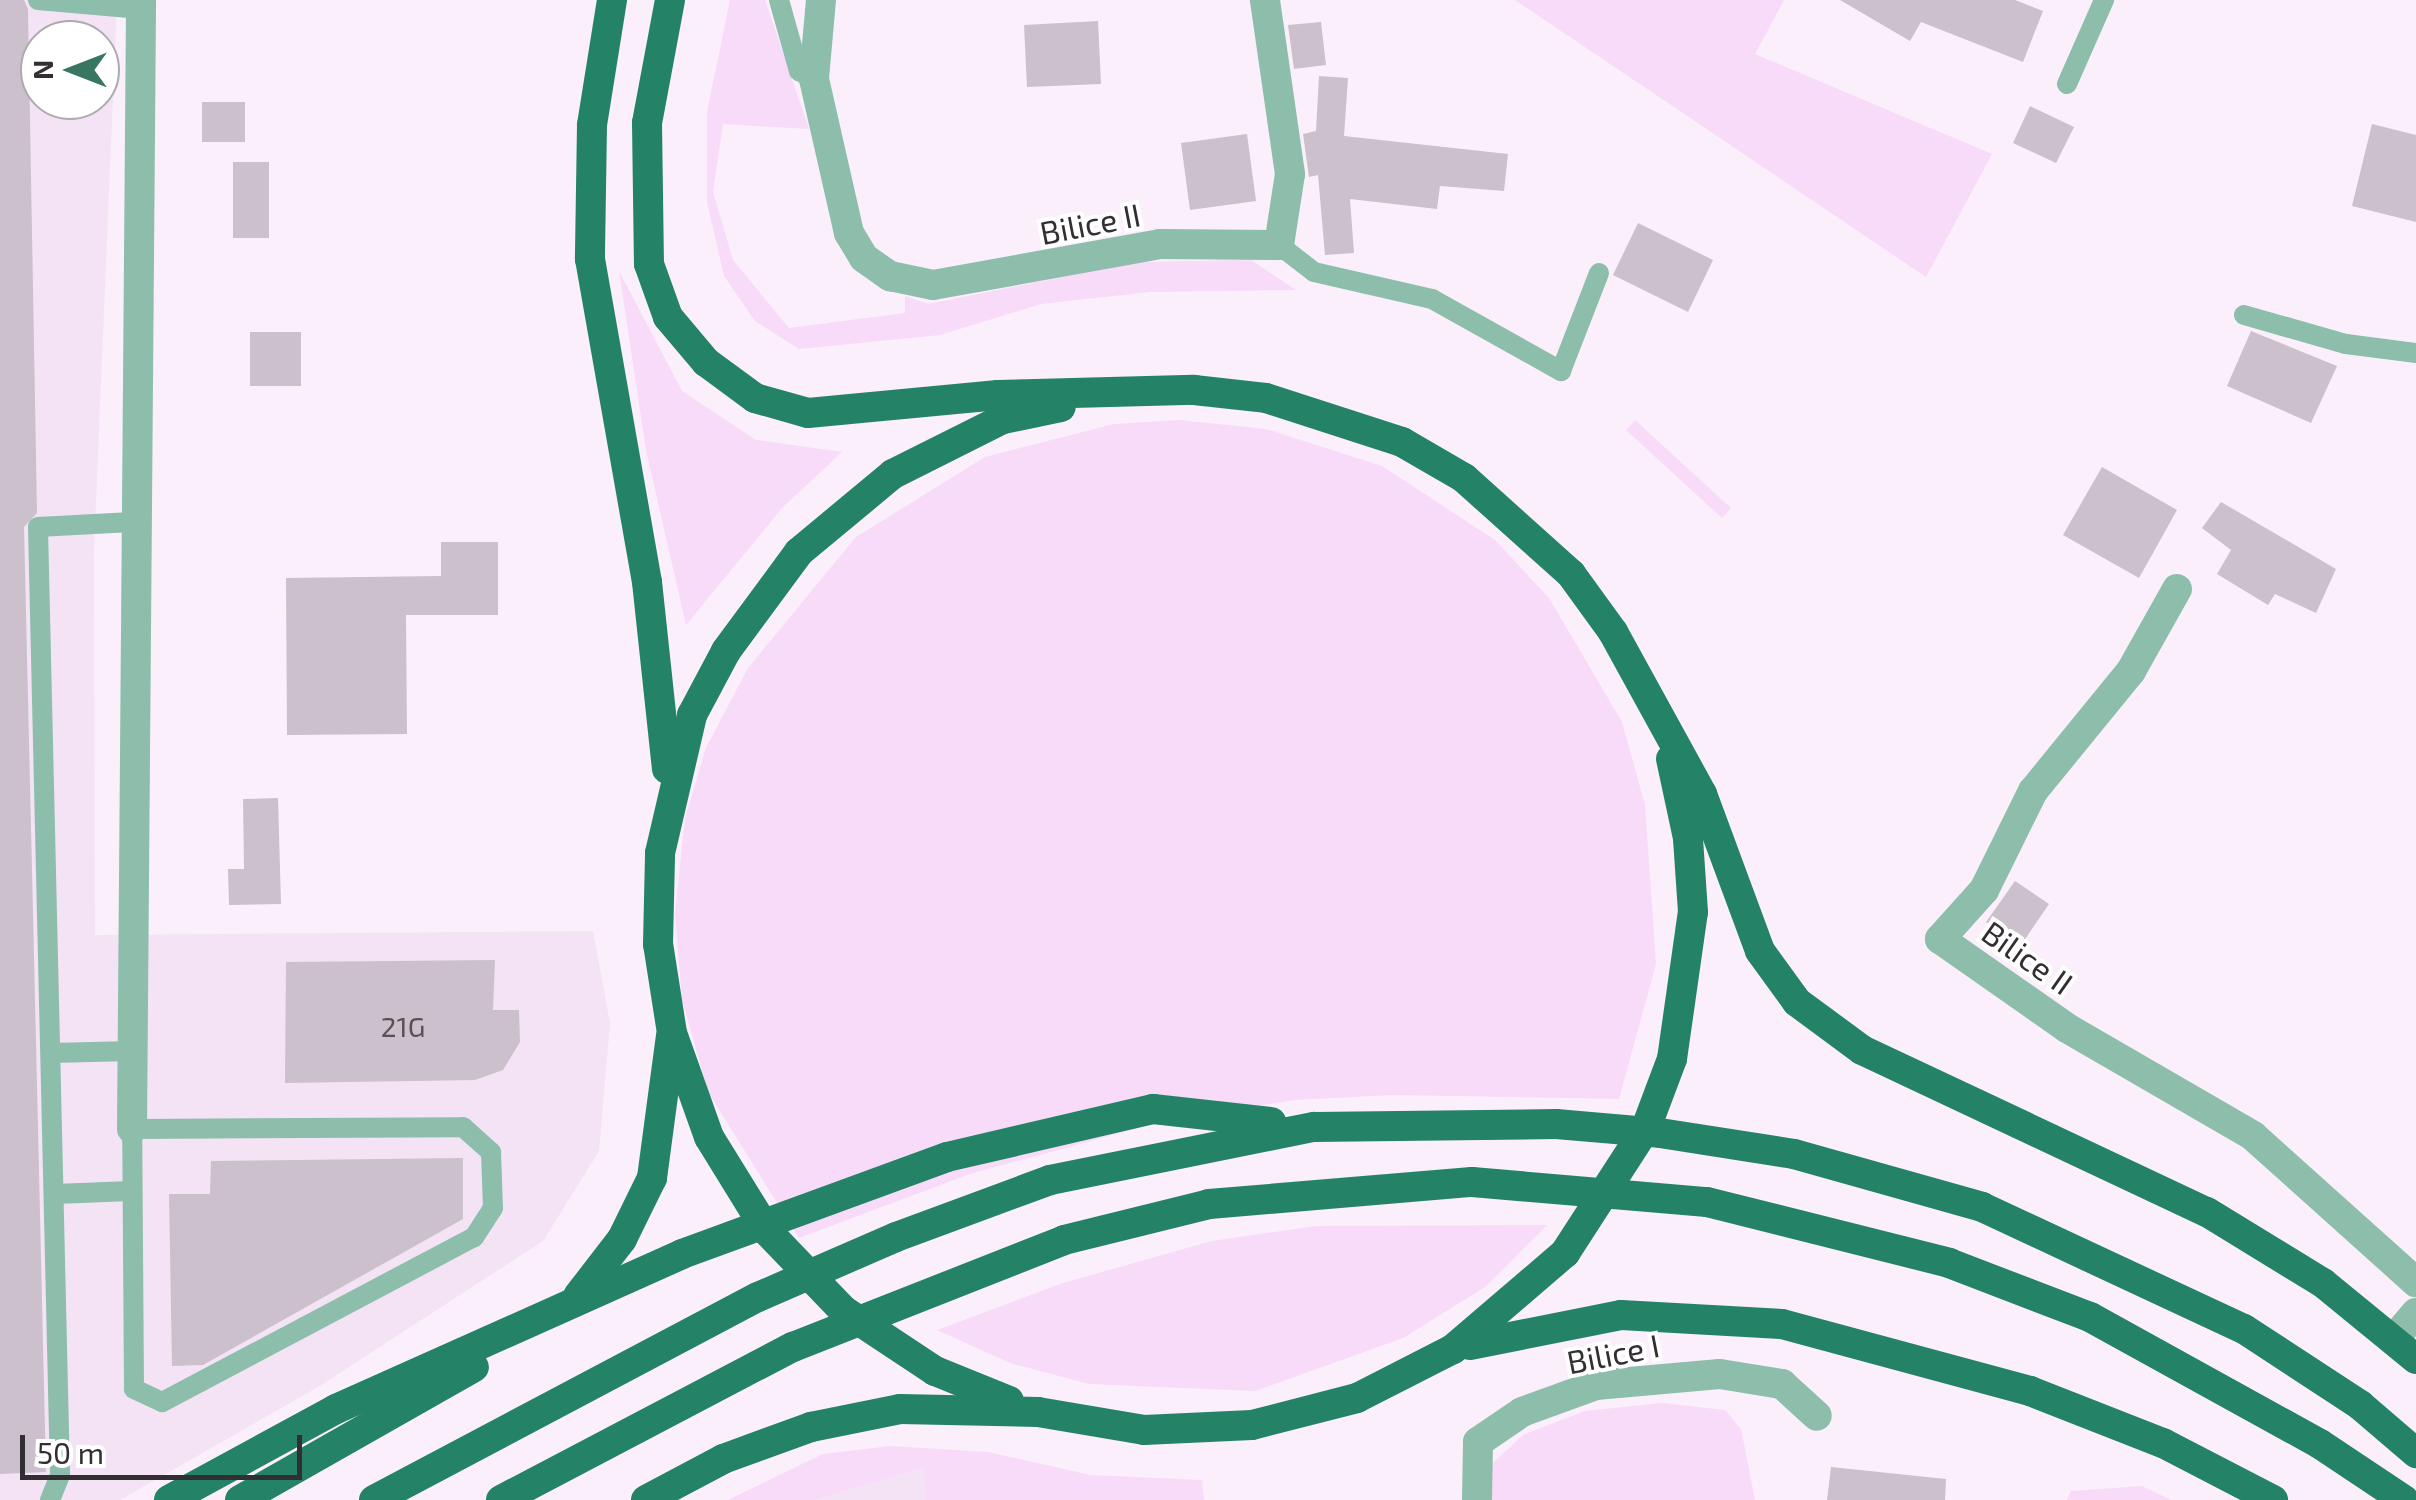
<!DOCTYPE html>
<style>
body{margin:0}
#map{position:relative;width:2416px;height:1500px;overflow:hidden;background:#faeffa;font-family:"Exo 2",sans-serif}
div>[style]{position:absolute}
.built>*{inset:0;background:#f3e3f4}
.green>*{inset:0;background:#f7dbf9}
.building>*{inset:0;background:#cbc0cb}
.service>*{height:20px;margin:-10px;padding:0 10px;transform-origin:10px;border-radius:10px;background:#8dbeab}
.minor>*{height:30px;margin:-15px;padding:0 15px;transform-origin:15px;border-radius:15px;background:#8dbeab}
.trunk>*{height:30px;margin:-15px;padding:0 15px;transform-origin:15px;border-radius:15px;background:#248267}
span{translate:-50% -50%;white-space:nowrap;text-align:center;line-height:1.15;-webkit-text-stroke:8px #fff;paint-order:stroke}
.number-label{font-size:28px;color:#585258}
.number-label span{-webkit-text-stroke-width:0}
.street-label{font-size:32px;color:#322e32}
.north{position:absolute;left:20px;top:20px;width:100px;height:100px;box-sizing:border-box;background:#fff;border:2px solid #adabad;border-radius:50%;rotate:270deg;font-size:28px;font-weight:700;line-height:40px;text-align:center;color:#322e32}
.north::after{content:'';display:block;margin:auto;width:35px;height:45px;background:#397661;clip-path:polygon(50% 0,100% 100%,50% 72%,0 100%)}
.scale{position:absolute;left:20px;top:1435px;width:282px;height:45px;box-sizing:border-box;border:5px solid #322e32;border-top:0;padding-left:12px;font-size:30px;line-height:35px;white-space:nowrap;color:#322e32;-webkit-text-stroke:8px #fff;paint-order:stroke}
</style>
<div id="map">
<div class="built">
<div style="clip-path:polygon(evenodd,0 0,117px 0,94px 548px,95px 935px,593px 931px,610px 1023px,599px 1151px,543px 1241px,318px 1387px,120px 1500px,0 1500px,0 0,40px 40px,100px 40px,100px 100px,40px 100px,40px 40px)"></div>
<div style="clip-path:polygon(925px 1468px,926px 1500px,815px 1500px)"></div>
</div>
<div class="green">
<div style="clip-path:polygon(730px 0,765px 0,809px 129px,723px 124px,713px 192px,733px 260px,789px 328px,905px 313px,905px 296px,928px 304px,1138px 262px,1251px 260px,1296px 290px,1150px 292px,1041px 304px,940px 335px,799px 349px,755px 321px,724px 276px,707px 202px,707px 112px)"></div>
<div style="clip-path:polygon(1515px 0,1784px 0,1755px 54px,1992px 154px,1926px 277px)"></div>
<div style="clip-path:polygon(619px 271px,682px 391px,756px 440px,842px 452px,782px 508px,686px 625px,646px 450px)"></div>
<div style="clip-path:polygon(1179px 420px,1266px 429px,1382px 466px,1495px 540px,1549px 598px,1622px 722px,1645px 805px,1656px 964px,1619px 1099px,1393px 1095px,1294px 1100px,1160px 1122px,970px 1174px,799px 1238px,708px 1092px,682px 999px,675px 914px,685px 818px,706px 748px,748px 668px,856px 537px,985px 457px,1114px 424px)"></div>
<div style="clip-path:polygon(1635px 420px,1731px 508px,1722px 518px,1626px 430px)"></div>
<div style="clip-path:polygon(1547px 1225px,1485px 1287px,1403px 1338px,1255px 1391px,1089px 1384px,1010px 1363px,937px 1330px,1063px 1283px,1212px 1241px,1316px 1226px)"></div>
<div style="clip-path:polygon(1662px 1403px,1725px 1410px,1741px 1429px,1755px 1500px,1492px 1500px,1492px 1464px,1523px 1435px,1585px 1411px)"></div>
<div style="clip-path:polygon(891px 1446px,988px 1452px,1090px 1475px,1202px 1480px,1204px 1500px,926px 1500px,924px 1468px,815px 1500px,728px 1500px,823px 1454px)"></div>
<div style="clip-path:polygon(2142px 1486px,2171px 1500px,2067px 1500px,2071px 1491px)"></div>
</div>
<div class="building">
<div style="clip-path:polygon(0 0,24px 0,28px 9px,37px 513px,24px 527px,46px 1472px,0 1474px)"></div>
<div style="clip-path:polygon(1840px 0,2015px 0,2043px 11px,2023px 62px,1921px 22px,1910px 41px)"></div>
<div style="clip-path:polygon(1098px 21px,1101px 84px,1027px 87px,1024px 25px)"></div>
<div style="clip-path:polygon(1321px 22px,1326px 65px,1294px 69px,1288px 25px)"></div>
<div style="clip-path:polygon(1319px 76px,1348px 78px,1344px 136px,1508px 154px,1504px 191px,1440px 186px,1437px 209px,1350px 199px,1354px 253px,1325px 255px,1318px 175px,1309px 177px,1303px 134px,1316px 131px)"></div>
<div style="clip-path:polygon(202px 102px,245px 102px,245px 142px,202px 142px)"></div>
<div style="clip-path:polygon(2030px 106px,2074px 127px,2056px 163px,2013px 143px)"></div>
<div style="clip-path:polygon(2372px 124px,2416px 135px,2416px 222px,2352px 206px)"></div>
<div style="clip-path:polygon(1247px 134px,1256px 201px,1190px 210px,1181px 143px)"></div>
<div style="clip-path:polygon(233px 162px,269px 162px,269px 238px,233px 238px)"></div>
<div style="clip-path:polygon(1638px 223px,1713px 260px,1688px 312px,1613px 275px)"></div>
<div style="clip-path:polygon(2251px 331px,2337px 366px,2311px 423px,2227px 386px)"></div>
<div style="clip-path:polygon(250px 332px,301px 332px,301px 386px,250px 386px)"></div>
<div style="clip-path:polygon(2102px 467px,2177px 510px,2139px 578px,2063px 535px)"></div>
<div style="clip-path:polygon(2221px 502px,2336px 569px,2316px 613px,2275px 594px,2268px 605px,2217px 574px,2231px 550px,2202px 528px)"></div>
<div style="clip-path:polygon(441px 542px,498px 542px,498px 615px,406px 615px,407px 734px,287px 735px,286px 578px,441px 576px)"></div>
<div style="clip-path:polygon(278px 798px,281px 904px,229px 905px,228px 869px,244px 869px,243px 799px)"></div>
<div style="clip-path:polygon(2015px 881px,2049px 904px,2021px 945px,1986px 922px)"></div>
<div style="clip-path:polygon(495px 960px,493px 1010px,519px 1010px,520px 1042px,503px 1070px,475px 1080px,285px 1083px,286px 962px)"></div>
<div style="clip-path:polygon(463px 1158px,463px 1219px,203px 1365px,172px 1366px,169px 1194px,210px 1194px,211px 1161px)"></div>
<div style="clip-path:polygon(1831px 1467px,1946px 1479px,1945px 1500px,1827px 1500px)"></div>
</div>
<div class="service">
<div style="left:38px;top:0;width:103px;rotate:5deg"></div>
<div style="left:779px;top:0;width:74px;rotate:74.3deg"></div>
<div style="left:799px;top:71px;width:17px;rotate:28deg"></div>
<div style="left:2067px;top:84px;width:92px;rotate:-66.2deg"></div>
<div style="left:1279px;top:245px;width:44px;rotate:37.6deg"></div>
<div style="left:1314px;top:272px;width:121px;rotate:12.9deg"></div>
<div style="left:1432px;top:299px;width:148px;rotate:29.2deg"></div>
<div style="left:1561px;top:371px;width:105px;rotate:-68.8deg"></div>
<div style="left:2244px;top:315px;width:106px;rotate:15.9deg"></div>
<div style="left:2346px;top:344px;width:71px;rotate:7.3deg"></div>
<div style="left:51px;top:1053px;width:81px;rotate:-1.4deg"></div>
<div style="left:463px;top:1127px;width:38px;rotate:42deg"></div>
<div style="left:491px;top:1152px;width:56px;rotate:88deg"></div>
<div style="left:493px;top:1208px;width:35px;rotate:123deg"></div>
<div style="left:474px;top:1237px;width:353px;rotate:152.1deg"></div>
<div style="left:162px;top:1402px;width:31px;rotate:-155deg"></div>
<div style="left:134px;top:1389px;width:260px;rotate:-90.4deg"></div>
<div style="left:132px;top:1129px;width:331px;rotate:-0.3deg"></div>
<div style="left:55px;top:1194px;width:76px;rotate:-2.3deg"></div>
<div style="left:50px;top:1500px;width:27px;rotate:-68deg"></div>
<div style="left:60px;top:1475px;width:948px;rotate:-91.33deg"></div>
<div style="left:38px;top:527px;width:94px;rotate:-3deg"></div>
</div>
<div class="minor">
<div style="left:821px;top:0;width:79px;rotate:95.1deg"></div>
<div style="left:814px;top:79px;width:158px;rotate:77.2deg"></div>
<div style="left:849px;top:233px;width:29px;rotate:59deg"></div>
<div style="left:864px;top:258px;width:32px;rotate:35deg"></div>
<div style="left:890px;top:276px;width:44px;rotate:11.8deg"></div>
<div style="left:933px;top:285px;width:231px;rotate:-10.2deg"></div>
<div style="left:1160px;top:244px;width:119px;rotate:0.5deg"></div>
<div style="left:1279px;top:245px;width:72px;rotate:-81.2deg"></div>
<div style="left:1290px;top:174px;width:176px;rotate:-98.2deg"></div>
<div style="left:2177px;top:589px;width:94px;rotate:119.3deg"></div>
<div style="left:2131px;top:671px;width:155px;rotate:129.2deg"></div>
<div style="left:2033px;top:791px;width:110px;rotate:116.3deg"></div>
<div style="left:1984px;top:890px;width:66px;rotate:131.9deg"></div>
<div style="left:1940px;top:939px;width:155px;rotate:35deg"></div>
<div style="left:2067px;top:1028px;width:215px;rotate:30.1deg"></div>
<div style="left:2253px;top:1136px;width:219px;rotate:41.9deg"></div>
<div style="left:132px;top:1129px;width:1129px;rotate:-89.54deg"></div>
<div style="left:2394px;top:1339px;width:34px;rotate:-50deg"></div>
<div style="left:1477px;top:1500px;width:58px;rotate:-89deg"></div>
<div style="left:1478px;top:1442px;width:53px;rotate:-34.3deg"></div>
<div style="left:1522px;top:1412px;width:79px;rotate:-20deg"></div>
<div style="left:1596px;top:1385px;width:124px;rotate:-5.1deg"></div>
<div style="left:1720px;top:1374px;width:63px;rotate:9.2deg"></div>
<div style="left:1782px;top:1384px;width:47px;rotate:42.4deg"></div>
</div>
<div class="trunk">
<div style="left:612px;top:0;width:127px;rotate:99.1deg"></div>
<div style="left:592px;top:125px;width:134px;rotate:90.9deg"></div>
<div style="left:590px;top:259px;width:328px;rotate:80deg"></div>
<div style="left:647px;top:582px;width:188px;rotate:83.9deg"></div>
<div style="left:670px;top:0;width:125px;rotate:100.6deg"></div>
<div style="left:647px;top:123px;width:141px;rotate:89.2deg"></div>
<div style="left:649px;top:264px;width:56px;rotate:70.3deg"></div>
<div style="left:668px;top:317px;width:59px;rotate:49.8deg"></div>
<div style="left:706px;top:362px;width:61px;rotate:36.3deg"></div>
<div style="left:755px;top:398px;width:55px;rotate:15.8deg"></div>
<div style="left:808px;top:413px;width:191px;rotate:-5.4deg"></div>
<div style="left:998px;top:395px;width:196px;rotate:-1.5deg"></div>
<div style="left:1194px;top:390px;width:72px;rotate:6.3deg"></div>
<div style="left:1266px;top:398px;width:143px;rotate:17.9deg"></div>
<div style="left:1402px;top:442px;width:72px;rotate:30.1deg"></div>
<div style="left:1464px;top:478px;width:144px;rotate:41.9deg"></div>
<div style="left:1571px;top:574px;width:72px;rotate:54.1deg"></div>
<div style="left:1613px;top:632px;width:185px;rotate:61.2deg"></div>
<div style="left:1702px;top:794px;width:167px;rotate:69.7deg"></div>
<div style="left:1760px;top:951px;width:63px;rotate:54deg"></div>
<div style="left:1797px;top:1002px;width:81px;rotate:36.4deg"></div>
<div style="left:1862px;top:1050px;width:381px;rotate:25.2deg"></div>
<div style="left:2207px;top:1212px;width:136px;rotate:31.5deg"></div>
<div style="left:2323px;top:1283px;width:120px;rotate:39.3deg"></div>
<div style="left:578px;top:1296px;width:72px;rotate:-52.3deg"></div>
<div style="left:622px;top:1239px;width:68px;rotate:-63.8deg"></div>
<div style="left:652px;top:1178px;width:143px;rotate:-82.4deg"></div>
<div style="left:1470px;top:1345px;width:154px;rotate:-11.2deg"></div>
<div style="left:1621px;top:1315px;width:161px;rotate:3.2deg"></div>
<div style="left:1782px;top:1324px;width:257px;rotate:15.1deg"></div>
<div style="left:2030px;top:1391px;width:143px;rotate:21.4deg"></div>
<div style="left:2163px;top:1443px;width:124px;rotate:27.4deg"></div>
<div style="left:1009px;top:1401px;width:80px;rotate:-157.9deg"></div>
<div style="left:935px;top:1371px;width:110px;rotate:-146.5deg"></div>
<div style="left:843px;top:1310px;width:110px;rotate:-133.9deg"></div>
<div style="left:767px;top:1231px;width:110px;rotate:-121.7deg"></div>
<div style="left:709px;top:1137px;width:110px;rotate:-109.6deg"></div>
<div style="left:672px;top:1033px;width:90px;rotate:-98.9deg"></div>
<div style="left:658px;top:944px;width:91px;rotate:-88.7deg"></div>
<div style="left:660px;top:853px;width:142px;rotate:-76.9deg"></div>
<div style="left:692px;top:715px;width:72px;rotate:-62deg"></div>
<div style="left:726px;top:651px;width:123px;rotate:-53.6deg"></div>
<div style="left:799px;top:552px;width:122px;rotate:-39.7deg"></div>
<div style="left:893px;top:474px;width:123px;rotate:-26.6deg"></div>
<div style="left:1003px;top:419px;width:59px;rotate:-11.7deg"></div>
<div style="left:169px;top:1500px;width:190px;rotate:-28.6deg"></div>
<div style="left:336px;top:1409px;width:379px;rotate:-24.1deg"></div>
<div style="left:682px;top:1254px;width:282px;rotate:-20.1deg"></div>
<div style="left:947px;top:1157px;width:212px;rotate:-13.1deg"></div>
<div style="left:1153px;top:1109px;width:119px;rotate:6.3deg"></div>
<div style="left:240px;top:1500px;width:269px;rotate:-29.6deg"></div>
<div style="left:374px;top:1500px;width:434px;rotate:-27.9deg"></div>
<div style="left:758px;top:1297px;width:150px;rotate:-23.5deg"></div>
<div style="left:896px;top:1237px;width:164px;rotate:-20.3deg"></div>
<div style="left:1050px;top:1180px;width:269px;rotate:-11.4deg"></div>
<div style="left:1314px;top:1127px;width:242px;rotate:-0.7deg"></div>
<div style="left:1556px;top:1124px;width:104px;rotate:4.9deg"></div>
<div style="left:1660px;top:1133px;width:136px;rotate:8.9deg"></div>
<div style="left:1794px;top:1154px;width:195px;rotate:15.7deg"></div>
<div style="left:1982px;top:1207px;width:289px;rotate:25deg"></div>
<div style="left:2244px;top:1329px;width:139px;rotate:33.2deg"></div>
<div style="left:2360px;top:1405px;width:74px;rotate:40.6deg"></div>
<div style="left:501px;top:1500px;width:330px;rotate:-27.7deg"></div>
<div style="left:793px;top:1347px;width:291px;rotate:-21.5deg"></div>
<div style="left:1064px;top:1240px;width:149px;rotate:-13.9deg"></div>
<div style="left:1209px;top:1204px;width:264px;rotate:-4.8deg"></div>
<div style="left:1472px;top:1182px;width:236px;rotate:4.9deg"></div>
<div style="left:1707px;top:1202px;width:250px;rotate:14.1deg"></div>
<div style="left:1949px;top:1263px;width:151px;rotate:21deg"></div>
<div style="left:2090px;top:1317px;width:263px;rotate:28.9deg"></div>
<div style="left:2320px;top:1444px;width:101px;rotate:33.7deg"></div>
<div style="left:646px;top:1500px;width:87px;rotate:-28deg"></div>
<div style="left:723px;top:1459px;width:94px;rotate:-20deg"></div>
<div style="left:811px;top:1427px;width:91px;rotate:-11.4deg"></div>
<div style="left:900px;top:1409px;width:138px;rotate:1.2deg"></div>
<div style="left:1038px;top:1412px;width:108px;rotate:9.6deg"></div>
<div style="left:1144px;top:1430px;width:108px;rotate:-2.7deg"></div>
<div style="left:1252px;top:1425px;width:108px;rotate:-14.4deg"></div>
<div style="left:1357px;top:1398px;width:108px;rotate:-27deg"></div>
<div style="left:1453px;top:1349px;width:148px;rotate:-40.6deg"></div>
<div style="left:1565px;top:1253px;width:149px;rotate:-57.1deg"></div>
<div style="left:1646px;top:1128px;width:74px;rotate:-69.4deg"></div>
<div style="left:1672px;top:1059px;width:148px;rotate:-81.9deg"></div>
<div style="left:1693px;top:912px;width:74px;rotate:-93.9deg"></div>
<div style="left:1688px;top:838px;width:81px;rotate:-102.1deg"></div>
</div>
<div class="number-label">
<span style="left:403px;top:1026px">21G</span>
</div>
<div class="street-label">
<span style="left:1090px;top:223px;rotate:-11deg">Bilice II</span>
<span style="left:2028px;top:957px;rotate:35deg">Bilice II</span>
<span style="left:1613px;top:1353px;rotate:-11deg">Bilice I</span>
</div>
<div class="north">N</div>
<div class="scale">50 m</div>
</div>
